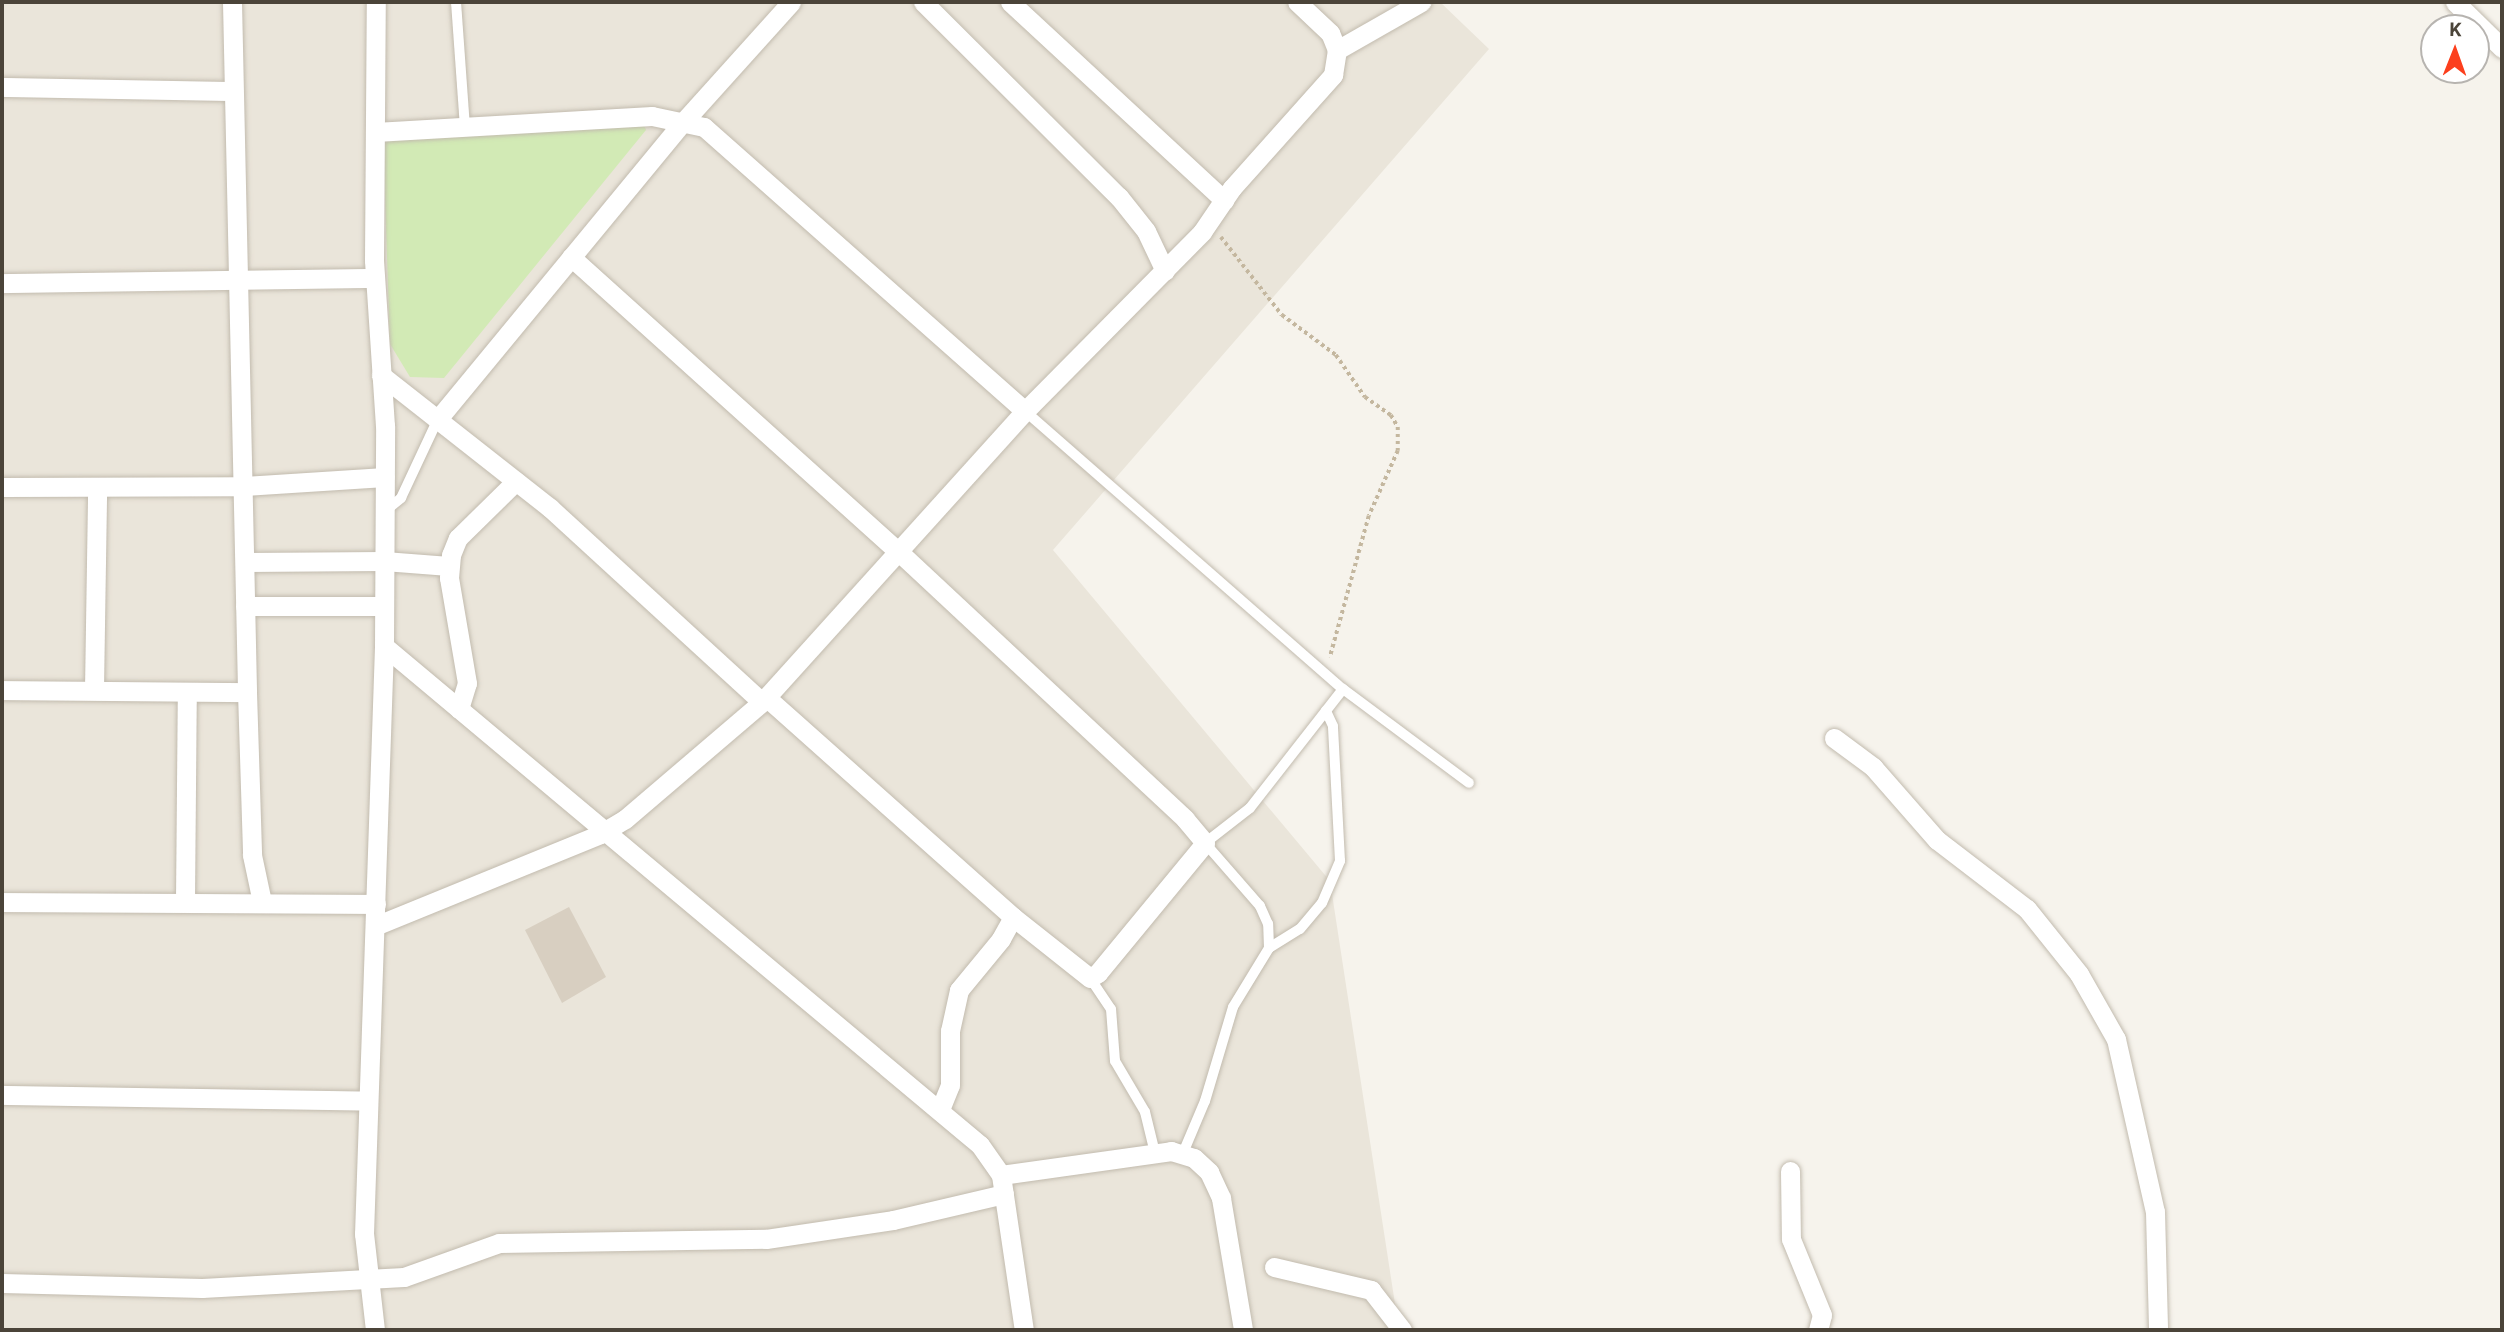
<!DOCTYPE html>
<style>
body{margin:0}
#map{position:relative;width:2504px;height:1332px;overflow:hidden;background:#f6f3ec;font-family:Roboto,sans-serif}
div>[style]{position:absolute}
.residential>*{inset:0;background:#eae5da}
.green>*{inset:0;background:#d2eab5}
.building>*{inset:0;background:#d8cfc1}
.path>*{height:3.5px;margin-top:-1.75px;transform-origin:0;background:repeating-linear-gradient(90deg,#c4b79f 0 3.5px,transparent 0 7px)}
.roads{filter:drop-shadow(0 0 2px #c2bbae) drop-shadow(0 0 2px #c2bbae)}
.service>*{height:10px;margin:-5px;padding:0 5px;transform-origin:5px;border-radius:5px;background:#fff}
.minor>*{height:19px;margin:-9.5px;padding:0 9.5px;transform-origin:9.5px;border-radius:9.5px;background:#fff}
span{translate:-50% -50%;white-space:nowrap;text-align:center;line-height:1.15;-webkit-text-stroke:6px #fff;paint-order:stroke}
.frame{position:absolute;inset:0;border:4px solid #4b4439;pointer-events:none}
.north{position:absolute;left:2420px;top:14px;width:70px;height:70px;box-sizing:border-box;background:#fff;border:2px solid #b7b4b0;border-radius:50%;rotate:1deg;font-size:19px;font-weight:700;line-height:28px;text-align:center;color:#4b4439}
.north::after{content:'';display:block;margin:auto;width:24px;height:32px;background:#fc3f1d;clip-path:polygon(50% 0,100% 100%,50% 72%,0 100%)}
</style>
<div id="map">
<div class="residential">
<div style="clip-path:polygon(2px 2px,1440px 2px,1489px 49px,1053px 550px,1330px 881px,1399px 1330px,2px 1330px)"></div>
</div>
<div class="green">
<div style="clip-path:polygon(639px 111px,646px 130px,444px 378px,410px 377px,390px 344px,383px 141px)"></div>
</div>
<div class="building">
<div style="clip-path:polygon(569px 907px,606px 977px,562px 1003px,525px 930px)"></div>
</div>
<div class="path">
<div style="left:1221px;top:237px;width:99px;rotate:52deg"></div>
<div style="left:1282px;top:315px;width:67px;rotate:36.5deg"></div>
<div style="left:1336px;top:355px;width:51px;rotate:55.4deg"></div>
<div style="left:1365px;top:397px;width:32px;rotate:35deg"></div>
<div style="left:1391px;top:415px;width:14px;rotate:60deg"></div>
<div style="left:1398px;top:427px;width:24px;rotate:90deg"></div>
<div style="left:1398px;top:451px;width:71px;rotate:114deg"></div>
<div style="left:1369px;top:516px;width:147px;rotate:105.4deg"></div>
</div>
<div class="roads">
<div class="service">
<div style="left:456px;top:2px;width:127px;rotate:85.9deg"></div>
<div style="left:1025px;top:411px;width:422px;rotate:41.2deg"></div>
<div style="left:1343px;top:689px;width:157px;rotate:36.7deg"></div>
<div style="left:385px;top:511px;width:21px;rotate:-39deg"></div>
<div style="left:401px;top:498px;width:87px;rotate:-64.9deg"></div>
<div style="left:1269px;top:948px;width:36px;rotate:-32deg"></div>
<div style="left:1300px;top:929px;width:34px;rotate:-50deg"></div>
<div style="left:1322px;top:903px;width:46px;rotate:-66.8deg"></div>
<div style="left:1340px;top:861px;width:135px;rotate:-93deg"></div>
<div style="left:1333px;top:726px;width:17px;rotate:-115deg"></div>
<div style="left:1090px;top:978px;width:37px;rotate:56deg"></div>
<div style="left:1111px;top:1009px;width:52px;rotate:85.6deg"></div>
<div style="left:1115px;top:1061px;width:59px;rotate:59.5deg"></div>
<div style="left:1145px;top:1112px;width:42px;rotate:76.3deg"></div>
<div style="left:1183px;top:1153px;width:56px;rotate:-67.1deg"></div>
<div style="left:1205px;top:1101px;width:98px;rotate:-73.4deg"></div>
<div style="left:1233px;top:1007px;width:69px;rotate:-58.6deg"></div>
<div style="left:1269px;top:948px;width:24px;rotate:-92deg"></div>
<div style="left:1268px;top:924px;width:20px;rotate:-114deg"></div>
<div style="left:1260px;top:906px;width:84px;rotate:-131.1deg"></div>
<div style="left:1205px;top:843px;width:57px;rotate:-37.9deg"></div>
<div style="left:1250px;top:808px;width:151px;rotate:-52deg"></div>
</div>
<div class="minor">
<div style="left:232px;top:2px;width:690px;rotate:88.75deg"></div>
<div style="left:247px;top:692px;width:163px;rotate:88.2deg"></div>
<div style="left:252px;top:855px;width:48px;rotate:78deg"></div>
<div style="left:923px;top:2px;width:276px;rotate:44.9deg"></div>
<div style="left:1119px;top:197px;width:43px;rotate:51.5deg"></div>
<div style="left:1146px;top:231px;width:44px;rotate:64.6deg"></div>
<div style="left:1010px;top:2px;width:292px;rotate:42.8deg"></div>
<div style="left:2455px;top:2px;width:66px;rotate:44.4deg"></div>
<div style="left:1337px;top:50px;width:97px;rotate:-29.7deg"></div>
<div style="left:2px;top:87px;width:231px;rotate:1deg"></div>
<div style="left:375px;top:132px;width:277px;rotate:-3.3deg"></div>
<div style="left:652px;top:116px;width:53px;rotate:11.9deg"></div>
<div style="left:704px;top:127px;width:429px;rotate:41.5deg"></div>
<div style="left:571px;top:257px;width:441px;rotate:42deg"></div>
<div style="left:899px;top:552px;width:391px;rotate:43deg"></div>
<div style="left:1185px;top:819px;width:31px;rotate:50deg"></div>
<div style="left:1205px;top:843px;width:168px;rotate:129.5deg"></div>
<div style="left:1098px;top:973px;width:9px;rotate:148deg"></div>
<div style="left:1090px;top:978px;width:98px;rotate:-141.6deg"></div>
<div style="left:2px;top:283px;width:373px;rotate:-0.8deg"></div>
<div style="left:381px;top:375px;width:215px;rotate:38.2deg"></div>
<div style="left:550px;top:508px;width:287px;rotate:42.5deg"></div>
<div style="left:438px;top:419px;width:386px;rotate:-50.5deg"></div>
<div style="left:684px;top:121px;width:160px;rotate:-48deg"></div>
<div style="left:2px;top:487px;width:242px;rotate:-0.2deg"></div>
<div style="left:244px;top:486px;width:141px;rotate:-3.7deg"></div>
<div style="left:245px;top:562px;width:139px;rotate:-0.4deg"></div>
<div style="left:384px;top:561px;width:65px;rotate:4.4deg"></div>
<div style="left:245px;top:606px;width:139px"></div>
<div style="left:384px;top:646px;width:777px;rotate:39.94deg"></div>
<div style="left:980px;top:1145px;width:37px;rotate:55deg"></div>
<div style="left:1001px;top:1175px;width:157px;rotate:81.6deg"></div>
<div style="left:94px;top:689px;width:200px;rotate:-89.1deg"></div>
<div style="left:2px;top:690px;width:245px;rotate:0.5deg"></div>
<div style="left:766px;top:697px;width:331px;rotate:41.7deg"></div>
<div style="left:1013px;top:917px;width:25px;rotate:119deg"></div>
<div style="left:1001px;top:939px;width:66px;rotate:129.5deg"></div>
<div style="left:959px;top:990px;width:42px;rotate:102.4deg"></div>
<div style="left:950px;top:1031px;width:54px;rotate:90deg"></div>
<div style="left:950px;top:1085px;width:27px;rotate:112deg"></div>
<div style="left:459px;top:709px;width:27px;rotate:-73deg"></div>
<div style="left:467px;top:683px;width:107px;rotate:-99.7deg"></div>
<div style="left:449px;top:578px;width:23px;rotate:-85deg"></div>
<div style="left:451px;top:555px;width:18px;rotate:-68deg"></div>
<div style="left:458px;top:538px;width:81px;rotate:-44.5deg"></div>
<div style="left:1834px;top:738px;width:49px;rotate:36.6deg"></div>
<div style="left:1873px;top:767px;width:97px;rotate:48.8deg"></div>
<div style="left:1937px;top:840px;width:113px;rotate:37.5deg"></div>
<div style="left:2027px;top:909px;width:83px;rotate:51.3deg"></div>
<div style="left:2079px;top:974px;width:75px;rotate:60.4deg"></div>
<div style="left:2116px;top:1039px;width:177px;rotate:77.3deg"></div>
<div style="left:2155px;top:1212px;width:118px;rotate:88.5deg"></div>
<div style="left:185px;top:901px;width:209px;rotate:-89.5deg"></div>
<div style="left:2px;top:902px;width:374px;rotate:0.3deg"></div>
<div style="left:375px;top:926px;width:243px;rotate:-22.2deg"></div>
<div style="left:600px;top:834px;width:29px;rotate:-31deg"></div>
<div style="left:625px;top:819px;width:180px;rotate:-40.5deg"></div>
<div style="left:762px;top:702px;width:392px;rotate:-47.9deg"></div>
<div style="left:1025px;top:411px;width:252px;rotate:-45.3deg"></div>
<div style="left:1202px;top:232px;width:53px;rotate:-55.7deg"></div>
<div style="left:1232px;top:188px;width:152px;rotate:-48.2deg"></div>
<div style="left:1333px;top:75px;width:25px;rotate:-81deg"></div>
<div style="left:1337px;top:50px;width:18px;rotate:-112deg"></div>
<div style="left:1330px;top:33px;width:45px;rotate:-136.8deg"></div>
<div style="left:2px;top:1095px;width:364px;rotate:0.9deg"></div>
<div style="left:1790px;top:1171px;width:68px;rotate:89.2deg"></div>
<div style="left:1791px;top:1239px;width:82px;rotate:67.8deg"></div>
<div style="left:1822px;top:1315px;width:16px;rotate:105deg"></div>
<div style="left:1001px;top:1175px;width:172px;rotate:-8deg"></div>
<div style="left:1171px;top:1151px;width:24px;rotate:17deg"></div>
<div style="left:1194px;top:1158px;width:21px;rotate:43deg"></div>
<div style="left:1209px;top:1172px;width:29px;rotate:65deg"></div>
<div style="left:1221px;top:1198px;width:134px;rotate:80.5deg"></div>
<div style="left:1274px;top:1267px;width:100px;rotate:13.3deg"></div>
<div style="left:1371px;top:1290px;width:51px;rotate:52.2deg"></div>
<div style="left:2px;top:1283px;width:200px;rotate:1.4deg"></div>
<div style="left:202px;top:1288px;width:202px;rotate:-3.1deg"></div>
<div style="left:404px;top:1277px;width:101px;rotate:-19.7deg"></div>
<div style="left:499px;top:1243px;width:267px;rotate:-0.9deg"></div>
<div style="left:766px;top:1239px;width:128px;rotate:-8.5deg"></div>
<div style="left:893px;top:1220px;width:114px;rotate:-13.2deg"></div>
<div style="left:375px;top:1330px;width:97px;rotate:-96.5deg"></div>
<div style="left:364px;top:1234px;width:588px;rotate:-88.05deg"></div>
<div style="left:384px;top:646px;width:220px;rotate:-89.7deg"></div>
<div style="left:385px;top:426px;width:166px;rotate:-93.8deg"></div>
<div style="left:374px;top:260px;width:258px;rotate:-89.6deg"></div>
</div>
</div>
<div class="frame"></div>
<div class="north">K</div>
</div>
